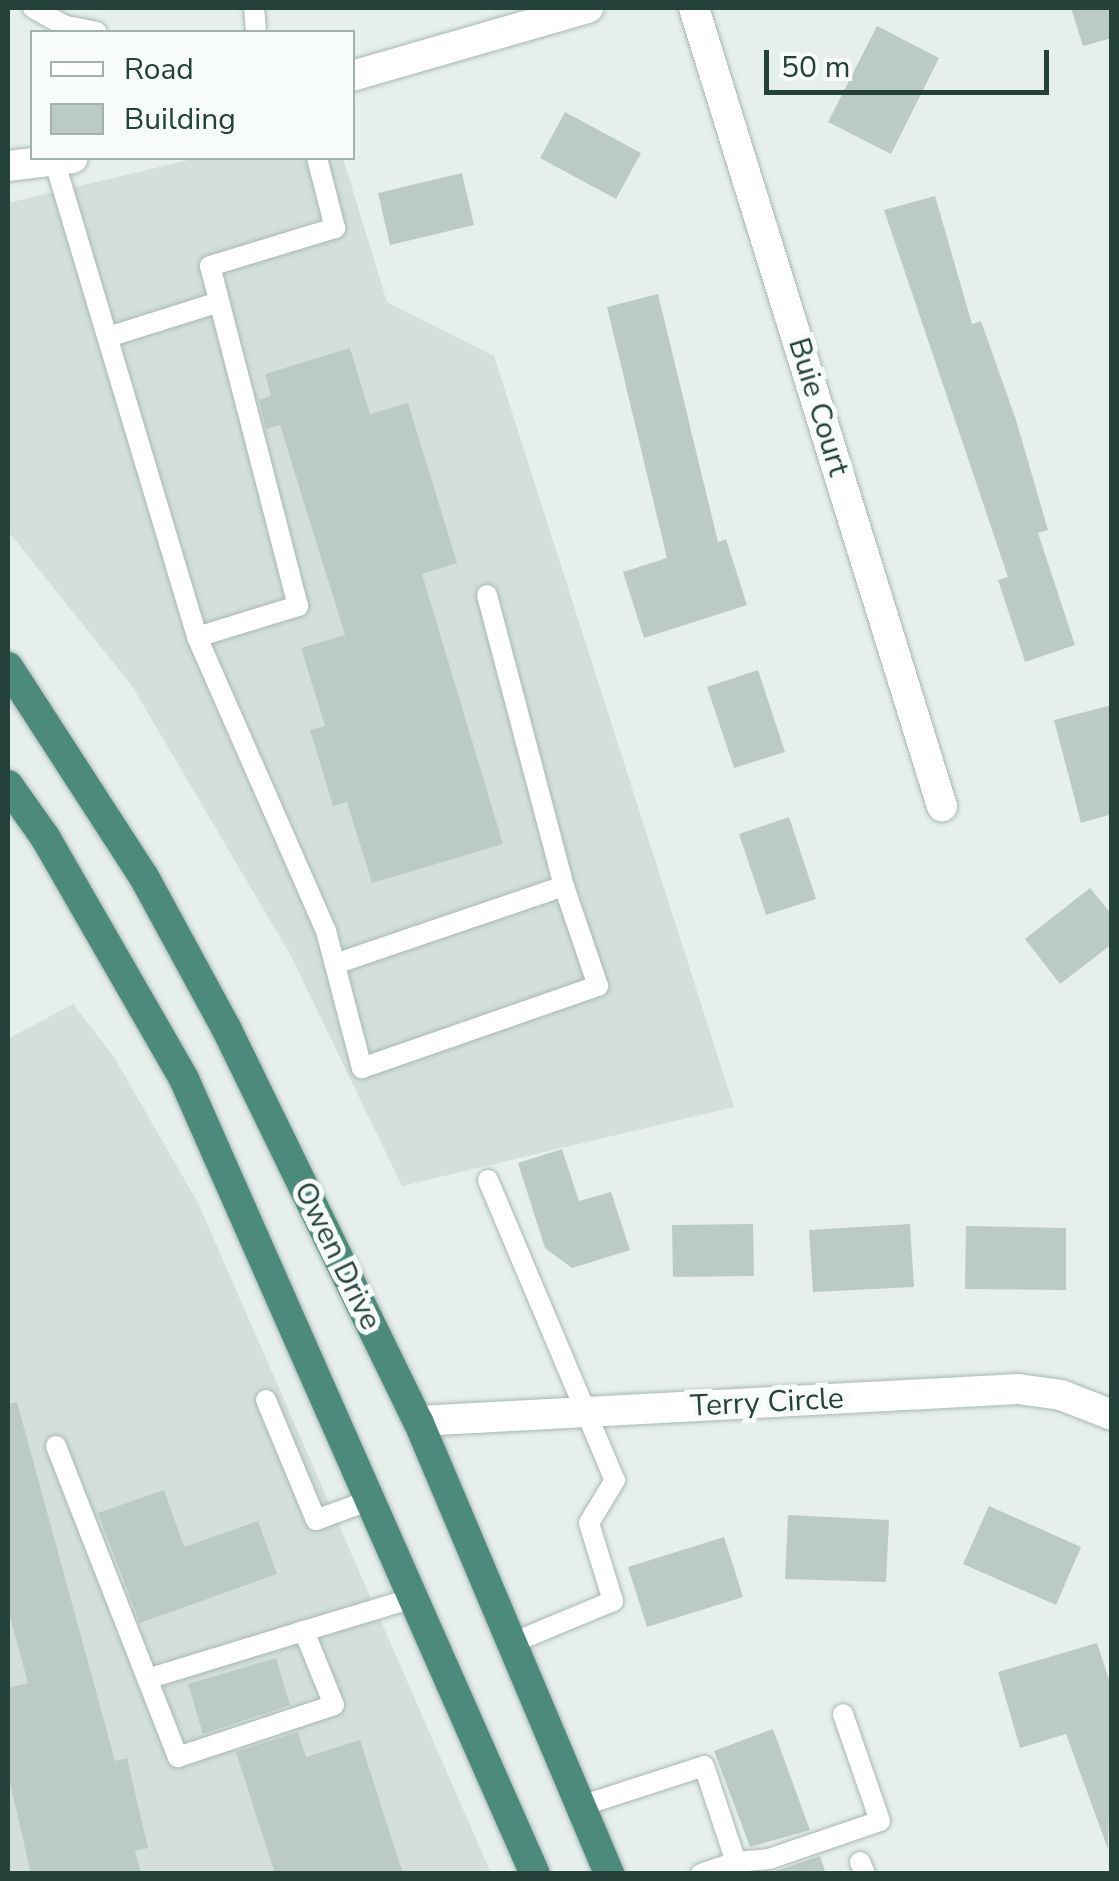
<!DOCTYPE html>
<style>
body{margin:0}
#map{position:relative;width:1119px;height:1881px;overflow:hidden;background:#e6efeb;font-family:"Nunito Sans",sans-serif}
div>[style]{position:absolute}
.built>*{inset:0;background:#d4dfda}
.building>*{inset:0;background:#bbcac4}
.roads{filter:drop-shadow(0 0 2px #a8b8b2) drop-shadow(0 0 2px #a8b8b2)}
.service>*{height:20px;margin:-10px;padding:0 10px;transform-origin:10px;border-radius:10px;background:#fff}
.minor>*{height:30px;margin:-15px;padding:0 15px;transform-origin:15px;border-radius:15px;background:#fff}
.trunk>*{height:30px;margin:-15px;padding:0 15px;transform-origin:15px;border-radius:15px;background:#4c8a7c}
span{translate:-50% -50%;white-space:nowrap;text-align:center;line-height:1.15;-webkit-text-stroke:10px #f7fbf9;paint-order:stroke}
.street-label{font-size:30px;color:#24423a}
.frame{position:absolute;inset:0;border:10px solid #24423a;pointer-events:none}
.legend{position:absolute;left:30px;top:30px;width:325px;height:130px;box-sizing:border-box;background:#f7fbf9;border:2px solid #a3b1ad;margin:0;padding:12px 18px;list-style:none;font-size:30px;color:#24423a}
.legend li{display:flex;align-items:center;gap:20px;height:50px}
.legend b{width:50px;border:2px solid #a3b1ad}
.scale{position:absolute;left:764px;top:50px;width:285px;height:45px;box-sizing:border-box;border:5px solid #24423a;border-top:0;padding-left:12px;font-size:30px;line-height:35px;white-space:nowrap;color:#24423a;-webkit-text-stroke:8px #f7fbf9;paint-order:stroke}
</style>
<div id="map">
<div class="built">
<div style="clip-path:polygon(197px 158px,343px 158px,387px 302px,494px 356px,734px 1107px,402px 1186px,291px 956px,132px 686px,8px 531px,8px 203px)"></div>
<div style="clip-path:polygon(73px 1004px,114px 1057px,198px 1203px,491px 1873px,8px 1874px,8px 1039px)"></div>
</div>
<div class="building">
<div style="clip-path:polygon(1071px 8px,1112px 8px,1112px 38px,1083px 46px)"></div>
<div style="clip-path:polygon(877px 26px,939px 58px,891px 154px,828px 122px)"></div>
<div style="clip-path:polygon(565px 112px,641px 153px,616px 199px,540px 158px)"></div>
<div style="clip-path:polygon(462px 173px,474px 225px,390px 245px,378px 193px)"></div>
<div style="clip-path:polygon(935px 196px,972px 324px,981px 321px,1016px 420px,1048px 530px,1038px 533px,1075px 645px,1025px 662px,998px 580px,1008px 577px,884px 210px)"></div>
<div style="clip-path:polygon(658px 294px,718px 542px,726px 539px,747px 605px,644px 638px,623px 572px,667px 558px,607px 307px)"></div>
<div style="clip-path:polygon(350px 348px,370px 414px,408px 403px,457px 563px,422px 574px,503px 844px,372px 883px,347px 802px,333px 806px,310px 730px,325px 726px,301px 648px,345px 635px,280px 425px,266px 429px,259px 400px,271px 396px,265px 374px)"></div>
<div style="clip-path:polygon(758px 670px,785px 752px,734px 768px,707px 687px)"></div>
<div style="clip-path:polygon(1112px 705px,1112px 814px,1081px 823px,1054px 720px)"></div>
<div style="clip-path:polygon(789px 817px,816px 899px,766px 915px,739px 834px)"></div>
<div style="clip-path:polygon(1090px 888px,1112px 915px,1112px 944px,1060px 984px,1025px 939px)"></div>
<div style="clip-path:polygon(562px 1149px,579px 1201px,611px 1192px,630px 1250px,572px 1268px,545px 1248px,518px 1163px)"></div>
<div style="clip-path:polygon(753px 1224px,754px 1276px,673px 1277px,672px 1225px)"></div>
<div style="clip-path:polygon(910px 1224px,914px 1287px,813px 1292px,809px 1230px)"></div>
<div style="clip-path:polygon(966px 1226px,1066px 1228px,1066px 1290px,965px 1289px)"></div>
<div style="clip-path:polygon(17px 1402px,115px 1761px,127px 1758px,148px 1848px,135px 1851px,141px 1874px,31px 1874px,8px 1774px,8px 1688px,28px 1683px,8px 1609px,8px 1404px)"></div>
<div style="clip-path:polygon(164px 1490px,184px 1547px,258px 1521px,277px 1574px,140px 1623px,98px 1513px)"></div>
<div style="clip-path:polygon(989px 1506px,1081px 1547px,1056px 1605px,963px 1564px)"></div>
<div style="clip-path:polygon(788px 1515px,889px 1520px,886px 1582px,785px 1579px)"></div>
<div style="clip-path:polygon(724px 1537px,743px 1597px,647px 1627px,628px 1567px)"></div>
<div style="clip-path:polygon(1097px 1643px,1112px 1689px,1108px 1849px,1066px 1734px,1020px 1748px,998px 1672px)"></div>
<div style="clip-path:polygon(276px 1658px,290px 1705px,203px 1734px,188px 1684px)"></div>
<div style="clip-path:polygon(773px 1729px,810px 1830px,750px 1847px,714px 1751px)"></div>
<div style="clip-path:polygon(298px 1732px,306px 1757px,360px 1740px,403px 1874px,275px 1874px,236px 1752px)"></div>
<div style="clip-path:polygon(820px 1856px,826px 1874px,761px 1874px,773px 1872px)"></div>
</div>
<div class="roads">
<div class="service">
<div style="left:33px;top:8px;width:38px;rotate:29deg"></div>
<div style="left:66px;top:26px;width:31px;rotate:11deg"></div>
<div style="left:254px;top:8px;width:24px;rotate:85deg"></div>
<div style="left:55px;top:163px;width:495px;rotate:73.3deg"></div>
<div style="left:197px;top:637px;width:321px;rotate:66.3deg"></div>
<div style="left:326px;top:931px;width:142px;rotate:75.3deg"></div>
<div style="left:362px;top:1068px;width:250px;rotate:-19.2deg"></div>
<div style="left:598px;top:986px;width:106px;rotate:-108.8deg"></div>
<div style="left:564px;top:886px;width:242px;rotate:161.2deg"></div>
<div style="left:108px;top:337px;width:116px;rotate:-17.5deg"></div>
<div style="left:487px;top:595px;width:301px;rotate:75.2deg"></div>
<div style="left:197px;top:637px;width:106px;rotate:-17.1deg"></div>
<div style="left:298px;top:606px;width:351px;rotate:-104.5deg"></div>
<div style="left:210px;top:266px;width:131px;rotate:-16.9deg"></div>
<div style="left:335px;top:228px;width:72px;rotate:-104.4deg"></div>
<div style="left:488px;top:1180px;width:326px;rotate:67.1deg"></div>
<div style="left:615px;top:1480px;width:50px;rotate:121.2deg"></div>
<div style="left:589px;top:1523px;width:82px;rotate:72.9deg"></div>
<div style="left:613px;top:1601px;width:109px;rotate:157.4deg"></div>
<div style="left:266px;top:1400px;width:130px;rotate:67.4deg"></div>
<div style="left:316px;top:1520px;width:58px;rotate:-20.3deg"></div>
<div style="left:56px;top:1446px;width:334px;rotate:68.6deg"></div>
<div style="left:178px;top:1757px;width:164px;rotate:-18.4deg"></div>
<div style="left:334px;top:1705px;width:80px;rotate:-112.1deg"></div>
<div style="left:304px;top:1631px;width:114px;rotate:-16.8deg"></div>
<div style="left:147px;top:1679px;width:164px;rotate:-17deg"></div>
<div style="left:581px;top:1806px;width:129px;rotate:-18deg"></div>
<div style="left:704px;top:1766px;width:101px;rotate:71.6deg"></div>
<div style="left:736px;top:1862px;width:37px;rotate:161deg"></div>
<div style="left:736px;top:1862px;width:33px;rotate:-5deg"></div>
<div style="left:769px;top:1859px;width:117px;rotate:-18.9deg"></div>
<div style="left:880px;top:1821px;width:113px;rotate:-109.1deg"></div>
<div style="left:860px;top:1862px;width:13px;rotate:67deg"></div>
</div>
<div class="minor">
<div style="left:694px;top:8px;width:836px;rotate:72.74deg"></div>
<div style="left:352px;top:76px;width:246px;rotate:-16.1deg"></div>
<div style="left:8px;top:166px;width:65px;rotate:-7deg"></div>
<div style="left:418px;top:1421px;width:601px;rotate:-3.05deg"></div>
<div style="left:1018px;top:1389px;width:43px;rotate:7.9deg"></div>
<div style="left:1061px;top:1395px;width:55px;rotate:21.4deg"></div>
</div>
<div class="trunk">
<div style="left:8px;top:667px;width:250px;rotate:57.1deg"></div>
<div style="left:144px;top:877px;width:176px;rotate:61.5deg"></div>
<div style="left:228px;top:1032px;width:433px;rotate:64deg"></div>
<div style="left:418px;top:1421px;width:492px;rotate:67.1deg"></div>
<div style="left:8px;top:785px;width:64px;rotate:54.6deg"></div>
<div style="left:45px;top:837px;width:279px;rotate:60.1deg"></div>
<div style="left:184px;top:1079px;width:869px;rotate:66.18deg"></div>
</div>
</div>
<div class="street-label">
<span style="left:818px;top:407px;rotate:73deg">Buie Court</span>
<span style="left:337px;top:1256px;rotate:64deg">Owen Drive</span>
<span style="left:767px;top:1403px;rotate:-3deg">Terry Circle</span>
</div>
<div class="frame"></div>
<ul class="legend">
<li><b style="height:12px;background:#fff"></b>Road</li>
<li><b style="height:28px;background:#bbcac4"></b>Building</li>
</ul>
<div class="scale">50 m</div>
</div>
